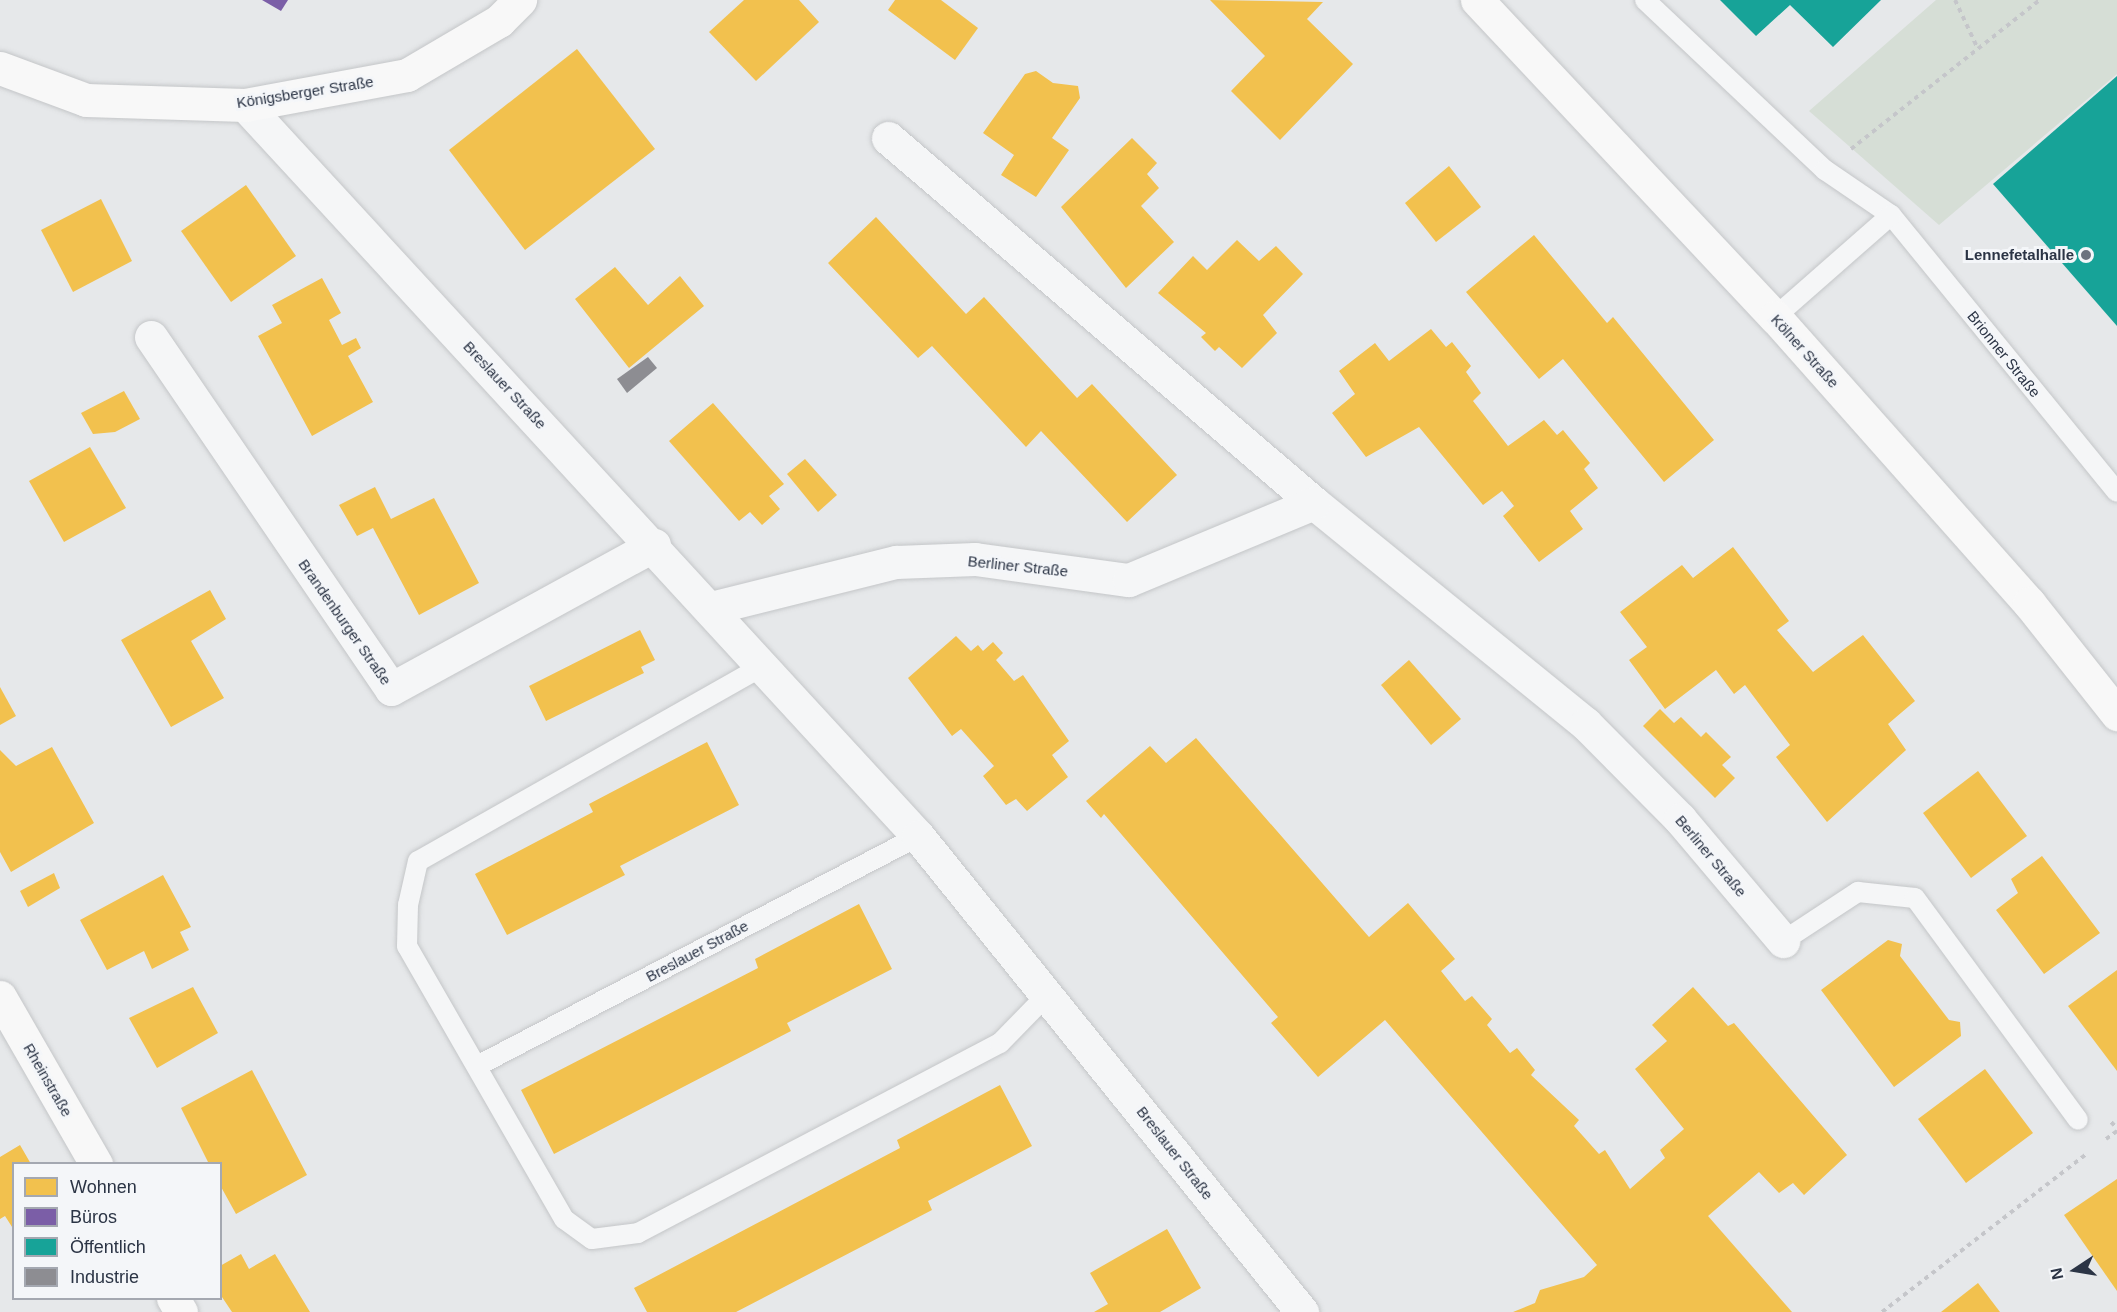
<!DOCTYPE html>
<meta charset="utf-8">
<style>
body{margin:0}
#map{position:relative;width:2117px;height:1312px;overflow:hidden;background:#e6e8ea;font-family:Arial,sans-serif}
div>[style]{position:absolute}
.green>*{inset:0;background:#d6ded6}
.homes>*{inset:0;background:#f2c14e}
.offices>*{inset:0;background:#7b5ea7}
.public>*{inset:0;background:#17a398}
.industry>*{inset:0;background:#8d8d92}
.path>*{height:4px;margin-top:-2px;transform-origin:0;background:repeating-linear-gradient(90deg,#c5c6ca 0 4.5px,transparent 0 9px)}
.roads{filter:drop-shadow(0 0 2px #c4c6c8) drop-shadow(0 0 2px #c4c6c8)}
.lane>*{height:20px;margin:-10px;padding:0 10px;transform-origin:10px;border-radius:10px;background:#f5f6f7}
.street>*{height:33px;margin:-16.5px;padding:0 16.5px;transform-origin:16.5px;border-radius:16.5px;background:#f5f6f7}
.secondary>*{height:33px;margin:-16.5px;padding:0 16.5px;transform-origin:16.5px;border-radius:16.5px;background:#f8f8f8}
.dots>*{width:16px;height:16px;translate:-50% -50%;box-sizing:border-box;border:3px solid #f4f6f9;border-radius:50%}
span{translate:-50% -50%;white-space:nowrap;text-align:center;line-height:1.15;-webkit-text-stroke:6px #f4f6f9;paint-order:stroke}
.street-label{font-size:15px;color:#2b3445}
.poi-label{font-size:15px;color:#2b3445;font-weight:700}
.right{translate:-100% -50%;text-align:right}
.legend{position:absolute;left:12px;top:1162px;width:210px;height:138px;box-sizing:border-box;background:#f4f6f9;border:2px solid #a4a8b1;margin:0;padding:8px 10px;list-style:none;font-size:18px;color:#2b3445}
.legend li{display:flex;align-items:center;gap:12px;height:30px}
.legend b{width:30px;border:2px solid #a4a8b1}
.north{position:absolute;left:2045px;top:1240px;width:60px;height:60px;-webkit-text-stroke:4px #f4f6f9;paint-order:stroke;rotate:258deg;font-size:16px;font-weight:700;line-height:24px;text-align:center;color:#2b3445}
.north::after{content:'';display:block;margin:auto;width:21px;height:27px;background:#2b3445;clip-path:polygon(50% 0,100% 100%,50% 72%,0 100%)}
</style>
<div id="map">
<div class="green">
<div style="clip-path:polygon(1936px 0,2117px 0,2117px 74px,1939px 225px,1809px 111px)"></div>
</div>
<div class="homes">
<div style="clip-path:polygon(744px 0,799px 0,819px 22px,756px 81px,709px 32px)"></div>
<div style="clip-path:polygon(895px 0,941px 0,978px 28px,955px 60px,888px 10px)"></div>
<div style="clip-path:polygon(1210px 0,1323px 2px,1307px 19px,1353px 64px,1280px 140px,1231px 91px,1265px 56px)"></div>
<div style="clip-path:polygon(577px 49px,655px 149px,525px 250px,449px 150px)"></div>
<div style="clip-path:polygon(1036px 71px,1053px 83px,1078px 86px,1080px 98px,1052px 138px,1069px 150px,1036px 197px,1001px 175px,1014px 155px,983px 133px,1025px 74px)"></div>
<div style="clip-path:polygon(1132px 138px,1157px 163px,1147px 174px,1159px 188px,1141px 206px,1174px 242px,1126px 288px,1061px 207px)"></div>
<div style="clip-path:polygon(1449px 166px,1481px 207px,1436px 242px,1405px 203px)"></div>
<div style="clip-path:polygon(246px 185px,296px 256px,231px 302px,181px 231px)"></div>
<div style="clip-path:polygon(101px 199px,132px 261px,73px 292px,41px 230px)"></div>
<div style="clip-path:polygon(876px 217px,966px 314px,984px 297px,1077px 398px,1092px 384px,1177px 475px,1127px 522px,1041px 431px,1026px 447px,932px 346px,918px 358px,828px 263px)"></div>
<div style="clip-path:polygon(1534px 235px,1607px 323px,1613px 317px,1714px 440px,1664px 482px,1563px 359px,1539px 379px,1466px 292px)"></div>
<div style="clip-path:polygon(1237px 240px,1259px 261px,1276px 246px,1303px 274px,1263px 315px,1277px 333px,1242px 368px,1219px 347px,1215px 351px,1201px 337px,1206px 333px,1158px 293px,1193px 256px,1207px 270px)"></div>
<div style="clip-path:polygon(615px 267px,648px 305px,680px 276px,704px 306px,629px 368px,575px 299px)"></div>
<div style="clip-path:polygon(322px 278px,341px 313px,329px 320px,342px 345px,356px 338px,361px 348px,348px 356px,373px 402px,312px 436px,258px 336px,282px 323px,272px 305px)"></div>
<div style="clip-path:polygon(1431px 329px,1446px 347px,1452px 342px,1471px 366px,1466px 372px,1481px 393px,1473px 401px,1508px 446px,1544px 420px,1557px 435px,1563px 430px,1590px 463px,1584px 469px,1598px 488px,1570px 511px,1583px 529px,1539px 562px,1503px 516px,1514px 506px,1502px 491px,1483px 505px,1419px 427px,1366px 457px,1332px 413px,1355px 394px,1339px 371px,1375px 343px,1389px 361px)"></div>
<div style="clip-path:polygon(124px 391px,140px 419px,115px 432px,93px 434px,81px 413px)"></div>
<div style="clip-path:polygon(713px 403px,784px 484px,769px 496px,780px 509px,762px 525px,750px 512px,739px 521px,669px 441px)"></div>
<div style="clip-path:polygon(90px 447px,126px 508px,64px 542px,29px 481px)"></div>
<div style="clip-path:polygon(805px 459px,837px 495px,818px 512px,787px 474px)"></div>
<div style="clip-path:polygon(375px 487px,391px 519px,434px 498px,479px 583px,419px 615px,373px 528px,357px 536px,339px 505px)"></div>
<div style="clip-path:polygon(1733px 547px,1789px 621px,1777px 630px,1813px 672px,1863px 635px,1915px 701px,1888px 724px,1906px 750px,1827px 822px,1776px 757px,1790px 745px,1745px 685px,1734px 694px,1716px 670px,1665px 709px,1629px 660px,1647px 647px,1620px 612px,1682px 565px,1693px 578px)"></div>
<div style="clip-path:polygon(210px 590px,226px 619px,191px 641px,224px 698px,171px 727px,121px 640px)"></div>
<div style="clip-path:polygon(640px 630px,655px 660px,641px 667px,644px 673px,546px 721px,529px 686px)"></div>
<div style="clip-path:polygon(956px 636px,971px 651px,978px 645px,983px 651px,993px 642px,1003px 653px,996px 660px,1014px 681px,1023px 675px,1069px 741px,1052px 755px,1068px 777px,1027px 811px,1016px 799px,1006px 805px,983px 776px,994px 766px,961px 729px,952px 736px,908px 678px)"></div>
<div style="clip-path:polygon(1409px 660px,1461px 719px,1431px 745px,1381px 685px)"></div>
<div style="clip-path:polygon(0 687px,16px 716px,0 725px)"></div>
<div style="clip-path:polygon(1660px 709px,1674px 723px,1681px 717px,1701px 737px,1706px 732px,1731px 757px,1722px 765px,1735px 778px,1715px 798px,1643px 726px)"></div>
<div style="clip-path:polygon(1196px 738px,1369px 937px,1408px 903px,1455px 959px,1441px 971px,1465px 1001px,1472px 996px,1492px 1019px,1487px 1025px,1510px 1053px,1517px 1048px,1535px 1070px,1531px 1075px,1579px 1120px,1574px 1126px,1599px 1154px,1605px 1150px,1630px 1189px,1665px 1158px,1660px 1150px,1684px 1129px,1635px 1069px,1667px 1041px,1652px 1025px,1693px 987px,1728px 1026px,1734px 1023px,1847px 1155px,1804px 1195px,1793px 1183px,1779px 1193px,1759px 1172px,1708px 1216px,1792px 1312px,1513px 1312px,1535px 1303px,1540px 1290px,1584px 1277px,1597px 1265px,1385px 1020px,1318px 1077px,1271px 1023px,1278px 1017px,1104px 814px,1101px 818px,1086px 801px,1150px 746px,1166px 763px)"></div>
<div style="clip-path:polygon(707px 742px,739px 805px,620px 866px,625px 875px,507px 935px,475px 874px,593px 812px,589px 804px)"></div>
<div style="clip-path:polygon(52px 747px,94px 823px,11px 872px,0 852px,0 750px,16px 766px)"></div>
<div style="clip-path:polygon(1978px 771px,2027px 836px,1971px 878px,1923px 813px)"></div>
<div style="clip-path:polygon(2042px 856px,2100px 933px,2044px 974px,1996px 910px,2018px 893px,2011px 879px)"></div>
<div style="clip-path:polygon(54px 873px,60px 888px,28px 907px,20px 891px)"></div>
<div style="clip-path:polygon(163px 875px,191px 927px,180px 932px,189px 950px,152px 969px,144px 951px,107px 970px,80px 920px)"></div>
<div style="clip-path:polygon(859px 904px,892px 969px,787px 1023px,791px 1031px,554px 1154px,521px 1090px,758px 968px,755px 959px)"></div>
<div style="clip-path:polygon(1888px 940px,1902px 944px,1900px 956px,1949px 1020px,1960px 1022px,1961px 1036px,1894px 1087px,1821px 990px)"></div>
<div style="clip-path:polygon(2117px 970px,2117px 1071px,2068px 1006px)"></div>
<div style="clip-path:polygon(193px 987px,218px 1033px,157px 1068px,129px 1018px)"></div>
<div style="clip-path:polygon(1985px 1069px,2033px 1133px,1966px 1183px,1918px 1119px)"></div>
<div style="clip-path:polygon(252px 1070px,307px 1175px,236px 1214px,220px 1185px,220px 1164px,209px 1164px,181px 1108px)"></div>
<div style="clip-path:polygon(1000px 1085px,1032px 1146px,928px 1201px,932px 1210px,736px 1312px,647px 1312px,634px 1288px,900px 1148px,897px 1140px)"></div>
<div style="clip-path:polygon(20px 1145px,31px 1164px,14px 1164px,14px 1230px,5px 1216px,0 1219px,0 1157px)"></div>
<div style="clip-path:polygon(2117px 1179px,2117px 1291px,2064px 1215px)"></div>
<div style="clip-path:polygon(1167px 1229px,1201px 1288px,1160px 1312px,1094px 1312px,1108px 1304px,1090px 1273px)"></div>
<div style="clip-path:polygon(241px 1254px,249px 1269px,275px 1254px,310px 1312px,232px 1312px,220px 1294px,220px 1266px)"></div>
<div style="clip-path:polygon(1978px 1283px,2000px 1312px,1941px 1312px)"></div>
</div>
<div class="offices">
<div style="clip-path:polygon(262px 0,288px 0,281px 11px)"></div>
</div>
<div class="public">
<div style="clip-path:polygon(1720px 0,1881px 0,1833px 47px,1790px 5px,1756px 36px)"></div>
<div style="clip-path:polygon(2117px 76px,2117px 326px,1993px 184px)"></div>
</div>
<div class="industry">
<div style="clip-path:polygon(648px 357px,657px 368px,627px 393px,617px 379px)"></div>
</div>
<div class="path">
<div style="left:1955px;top:0;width:54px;rotate:64.9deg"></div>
<div style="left:1851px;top:149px;width:241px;rotate:-38.3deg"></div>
<div style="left:2111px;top:1122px;width:8px;rotate:45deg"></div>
<div style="left:2106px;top:1139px;width:14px;rotate:-36deg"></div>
<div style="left:1882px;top:1312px;width:260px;rotate:-37.7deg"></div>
</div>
<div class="roads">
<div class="lane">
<div style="left:1645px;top:0;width:248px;rotate:43.4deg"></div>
<div style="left:1825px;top:170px;width:80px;rotate:34.3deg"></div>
<div style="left:1891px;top:215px;width:357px;rotate:50.8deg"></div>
<div style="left:1775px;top:317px;width:154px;rotate:-41.3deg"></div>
<div style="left:763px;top:666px;width:396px;rotate:150.5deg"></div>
<div style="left:418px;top:861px;width:45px;rotate:102.8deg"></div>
<div style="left:408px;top:905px;width:41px;rotate:91.4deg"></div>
<div style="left:407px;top:946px;width:315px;rotate:60.1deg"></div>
<div style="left:564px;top:1219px;width:34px;rotate:36deg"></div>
<div style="left:592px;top:1239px;width:46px;rotate:-7.4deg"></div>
<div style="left:638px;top:1233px;width:409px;rotate:-27.7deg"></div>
<div style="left:1000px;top:1043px;width:70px;rotate:-45.6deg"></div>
<div style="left:1783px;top:941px;width:90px;rotate:-33.2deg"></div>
<div style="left:1858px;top:892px;width:57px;rotate:6deg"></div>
<div style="left:1915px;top:898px;width:275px;rotate:53.7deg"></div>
<div style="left:477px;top:1066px;width:497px;rotate:-27.5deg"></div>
</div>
<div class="street">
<div style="left:245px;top:105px;width:994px;rotate:47.37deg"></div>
<div style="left:918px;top:836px;width:612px;rotate:51.11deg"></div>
<div style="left:888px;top:138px;width:561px;rotate:40.59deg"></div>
<div style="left:1314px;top:503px;width:350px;rotate:39.1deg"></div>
<div style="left:1586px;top:724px;width:134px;rotate:45.3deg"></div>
<div style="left:1680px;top:819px;width:160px;rotate:49.8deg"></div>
<div style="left:151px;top:337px;width:426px;rotate:55.7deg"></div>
<div style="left:391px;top:689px;width:300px;rotate:-28.7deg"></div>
<div style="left:711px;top:608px;width:191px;rotate:-14deg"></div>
<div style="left:896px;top:562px;width:79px;rotate:-2.2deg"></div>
<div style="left:975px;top:559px;width:155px;rotate:7.8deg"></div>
<div style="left:1129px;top:580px;width:200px;rotate:-22.6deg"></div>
</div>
<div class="secondary">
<div style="left:1477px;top:0;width:435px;rotate:46.8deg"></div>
<div style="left:1775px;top:317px;width:383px;rotate:48.4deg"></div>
<div style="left:2029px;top:603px;width:142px;rotate:51.6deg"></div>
<div style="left:0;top:68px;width:92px;rotate:20.4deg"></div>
<div style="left:86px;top:100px;width:159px;rotate:1.8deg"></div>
<div style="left:245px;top:105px;width:165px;rotate:-10.5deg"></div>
<div style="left:407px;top:75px;width:107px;rotate:-30.4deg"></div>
<div style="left:499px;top:21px;width:30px;rotate:-45deg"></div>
<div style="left:0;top:997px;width:193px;rotate:60.1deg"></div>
<div style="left:173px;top:1298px;width:16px;rotate:60deg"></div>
</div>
</div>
<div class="dots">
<div style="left:2086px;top:255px;background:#6c737f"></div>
</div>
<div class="street-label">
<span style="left:305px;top:92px;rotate:-9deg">Königsberger Straße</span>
<span style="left:1805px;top:351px;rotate:48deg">Kölner Straße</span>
<span style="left:2004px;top:354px;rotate:51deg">Brionner Straße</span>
<span style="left:505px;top:385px;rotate:47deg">Breslauer Straße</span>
<span style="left:1018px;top:566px;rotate:6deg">Berliner Straße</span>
<span style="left:345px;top:622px;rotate:55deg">Brandenburger Straße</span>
<span style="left:1711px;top:856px;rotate:50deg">Berliner Straße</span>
<span style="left:697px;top:951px;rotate:-28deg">Breslauer Straße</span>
<span style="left:48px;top:1080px;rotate:60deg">Rheinstraße</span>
<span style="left:1175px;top:1153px;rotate:52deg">Breslauer Straße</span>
</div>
<div class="poi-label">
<span class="right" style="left:2074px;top:255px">Lennefetalhalle</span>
</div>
<ul class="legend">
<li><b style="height:16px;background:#f2c14e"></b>Wohnen</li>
<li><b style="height:16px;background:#7b5ea7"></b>Büros</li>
<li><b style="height:16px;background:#17a398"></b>Öffentlich</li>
<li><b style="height:16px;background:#8d8d92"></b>Industrie</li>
</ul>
<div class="north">N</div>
</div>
